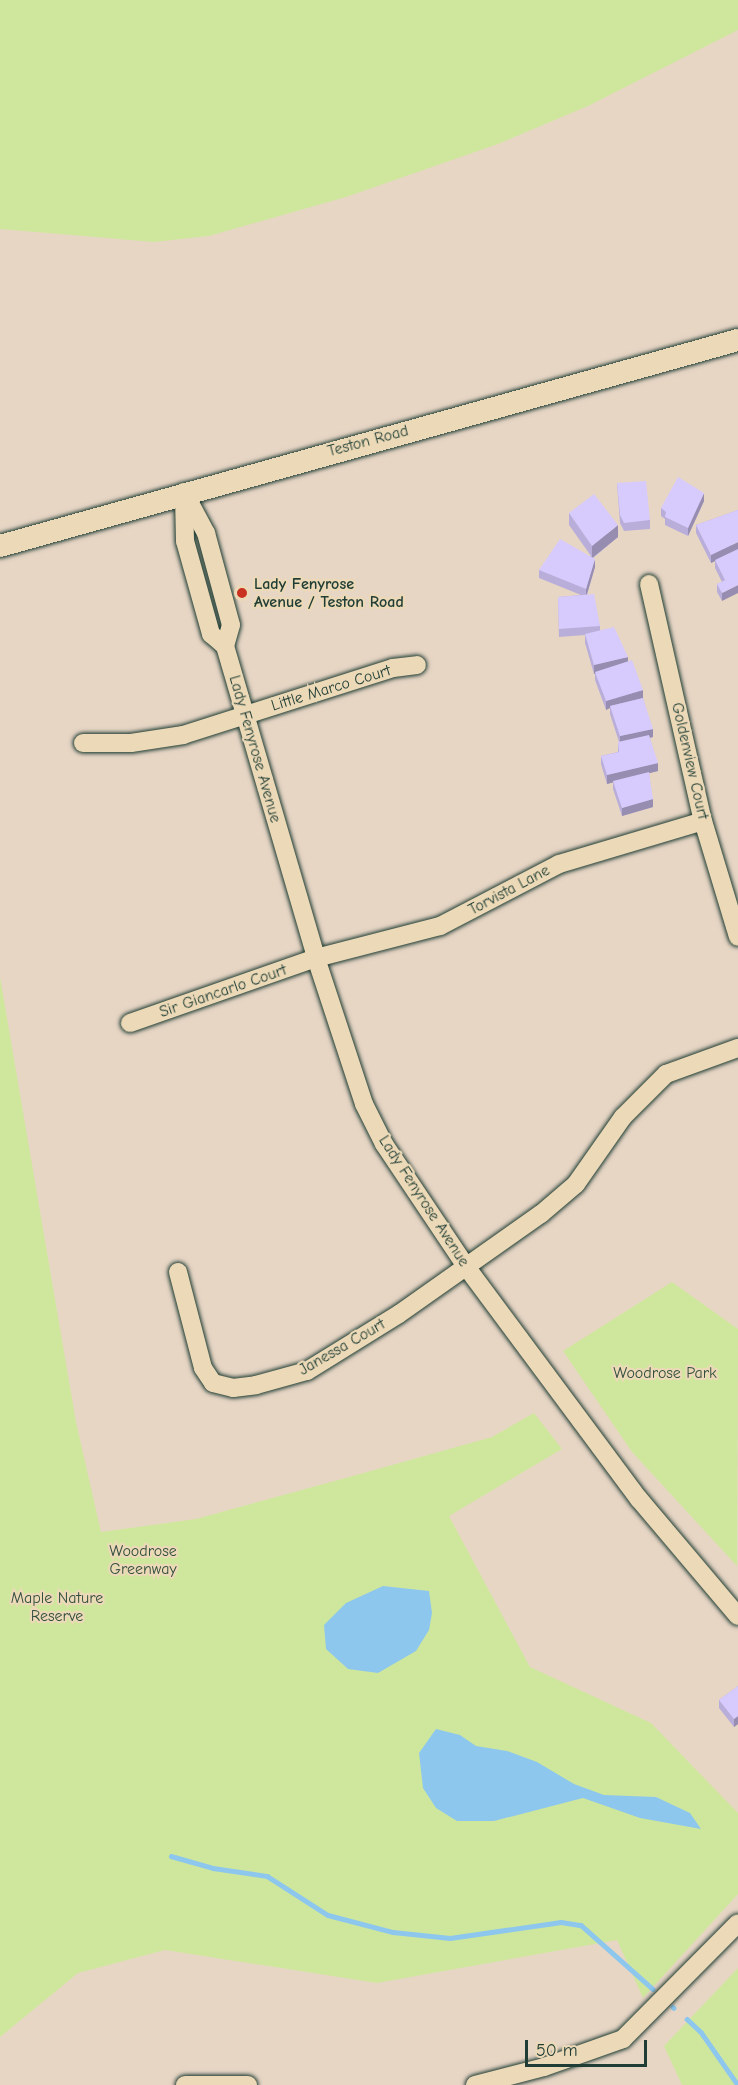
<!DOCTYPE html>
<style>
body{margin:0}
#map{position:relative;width:738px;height:2085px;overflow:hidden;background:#e8d6c5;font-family:"Comic Neue",sans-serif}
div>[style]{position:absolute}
.green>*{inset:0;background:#cfe79d}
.water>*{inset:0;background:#8ec7ed}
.stream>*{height:4.5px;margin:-2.25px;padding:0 2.25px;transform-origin:2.25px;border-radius:2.25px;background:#8ec7ed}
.roads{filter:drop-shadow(0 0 2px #1f3d34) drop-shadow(0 0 2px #1f3d34)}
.minor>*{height:18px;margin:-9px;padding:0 9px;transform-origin:9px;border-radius:9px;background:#ecd9b7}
.major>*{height:22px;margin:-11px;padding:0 11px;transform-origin:11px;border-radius:11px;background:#ecd9b7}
.wall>*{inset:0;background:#b9aed9}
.shaded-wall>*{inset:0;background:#968db0}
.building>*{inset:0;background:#d7cafc}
.dots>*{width:16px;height:16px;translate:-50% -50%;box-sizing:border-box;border:3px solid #ecd9b7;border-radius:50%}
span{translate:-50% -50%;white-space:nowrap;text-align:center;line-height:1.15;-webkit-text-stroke:4.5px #ecd9b7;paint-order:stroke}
.street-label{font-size:16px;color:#1f3d34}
.poi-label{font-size:16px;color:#1f3d34;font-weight:700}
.left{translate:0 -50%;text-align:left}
.park-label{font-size:16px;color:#314e3e}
.scale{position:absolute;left:525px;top:2040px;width:122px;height:27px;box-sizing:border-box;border:3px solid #1f3d34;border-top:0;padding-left:8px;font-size:18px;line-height:21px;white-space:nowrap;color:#1f3d34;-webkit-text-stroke:4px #ecd9b7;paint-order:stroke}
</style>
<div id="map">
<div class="green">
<div style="clip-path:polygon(0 0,738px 0,738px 30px,588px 106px,498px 144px,346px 197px,209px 236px,154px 242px,0 229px)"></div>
<div style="clip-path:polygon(0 977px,76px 1422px,101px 1532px,196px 1519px,360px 1474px,492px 1437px,534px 1413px,562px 1449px,449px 1516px,530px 1667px,651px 1723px,738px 1813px,738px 1894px,643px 1998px,617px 1940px,377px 1983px,165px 1950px,78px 1973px,0 2037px)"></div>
<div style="clip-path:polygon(672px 1282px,738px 1329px,737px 1566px,632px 1452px,563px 1351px)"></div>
<div style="clip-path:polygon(738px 1968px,738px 2085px,682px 2085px,664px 2046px)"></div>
</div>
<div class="water">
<div style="clip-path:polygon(383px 1586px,429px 1591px,432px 1613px,429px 1630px,416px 1651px,378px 1673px,348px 1669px,326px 1649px,324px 1625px,346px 1603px)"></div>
<div style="clip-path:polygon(436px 1729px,460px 1735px,476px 1746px,507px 1751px,537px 1762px,574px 1784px,604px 1795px,656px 1797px,690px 1813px,701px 1829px,640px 1818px,583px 1798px,494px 1821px,457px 1821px,436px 1808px,423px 1788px,419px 1753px)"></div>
</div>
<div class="stream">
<div style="left:171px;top:1856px;width:44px;rotate:15.9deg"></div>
<div style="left:213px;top:1868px;width:55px;rotate:8.4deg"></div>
<div style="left:267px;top:1876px;width:72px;rotate:32.6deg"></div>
<div style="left:328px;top:1915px;width:67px;rotate:14.7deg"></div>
<div style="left:393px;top:1932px;width:57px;rotate:6deg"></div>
<div style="left:450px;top:1938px;width:112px;rotate:-8.2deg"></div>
<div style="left:561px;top:1922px;width:20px;rotate:9deg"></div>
<div style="left:581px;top:1925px;width:96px;rotate:41.6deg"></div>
<div style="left:673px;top:2007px;width:1px;rotate:45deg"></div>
<div style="left:687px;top:2019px;width:19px;rotate:43deg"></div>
<div style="left:701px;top:2032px;width:65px;rotate:55.1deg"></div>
</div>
<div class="roads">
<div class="minor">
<div style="left:184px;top:492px;width:47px;rotate:61.8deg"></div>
<div style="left:206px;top:533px;width:95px;rotate:74.8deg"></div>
<div style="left:231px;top:625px;width:22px;rotate:106deg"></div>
<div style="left:225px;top:646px;width:325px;rotate:73.7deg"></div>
<div style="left:316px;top:958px;width:154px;rotate:71.8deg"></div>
<div style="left:364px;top:1104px;width:45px;rotate:63.4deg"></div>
<div style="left:384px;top:1144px;width:146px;rotate:56.2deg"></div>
<div style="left:465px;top:1265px;width:292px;rotate:53.4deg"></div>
<div style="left:639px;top:1499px;width:153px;rotate:49.8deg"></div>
<div style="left:184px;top:496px;width:45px;rotate:88.7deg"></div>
<div style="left:185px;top:541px;width:97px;rotate:74.4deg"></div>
<div style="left:211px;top:634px;width:18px;rotate:41deg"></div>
<div style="left:649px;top:584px;width:243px;rotate:77.2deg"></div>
<div style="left:703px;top:821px;width:121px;rotate:73.2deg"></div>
<div style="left:83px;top:743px;width:48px"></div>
<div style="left:131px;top:743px;width:53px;rotate:-8.7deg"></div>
<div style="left:183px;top:735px;width:220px;rotate:-17.7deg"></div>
<div style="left:393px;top:668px;width:24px;rotate:-7deg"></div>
<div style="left:130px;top:1023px;width:197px;rotate:-19.3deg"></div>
<div style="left:316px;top:958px;width:128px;rotate:-14.5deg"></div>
<div style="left:440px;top:926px;width:134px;rotate:-27.5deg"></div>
<div style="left:559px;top:864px;width:150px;rotate:-16.6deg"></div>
<div style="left:178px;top:1272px;width:99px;rotate:75.4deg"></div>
<div style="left:203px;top:1368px;width:18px;rotate:56deg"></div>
<div style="left:213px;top:1383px;width:21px;rotate:14deg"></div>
<div style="left:233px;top:1388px;width:23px;rotate:-7deg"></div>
<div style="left:256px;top:1385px;width:53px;rotate:-15.4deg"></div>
<div style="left:307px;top:1371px;width:108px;rotate:-31.8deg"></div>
<div style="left:399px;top:1314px;width:174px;rotate:-35.2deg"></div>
<div style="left:541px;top:1214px;width:46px;rotate:-40.6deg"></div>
<div style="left:576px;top:1184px;width:82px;rotate:-55deg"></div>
<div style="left:623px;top:1117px;width:61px;rotate:-45deg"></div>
<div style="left:666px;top:1074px;width:77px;rotate:-19.9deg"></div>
<div style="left:185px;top:2085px;width:63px"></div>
<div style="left:475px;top:2085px;width:71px;rotate:-14.6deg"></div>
<div style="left:544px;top:2067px;width:84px;rotate:-19.5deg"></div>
<div style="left:623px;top:2039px;width:163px;rotate:-45.2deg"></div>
</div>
<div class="major">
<div style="left:0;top:546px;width:766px;rotate:-15.6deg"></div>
</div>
</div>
<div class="wall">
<div style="clip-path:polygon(617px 483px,650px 520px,650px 529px,624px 531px,620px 523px)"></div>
<div style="clip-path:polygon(704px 501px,688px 536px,665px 525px,665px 519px,661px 516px,661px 508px)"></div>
<div style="clip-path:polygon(738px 510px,722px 601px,717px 592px,717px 584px,722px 582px,715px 568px,715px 561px,711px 563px,696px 533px,696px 525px)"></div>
<div style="clip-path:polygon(569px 513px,618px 537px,593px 558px,595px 567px,587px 595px,600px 626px,600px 630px,628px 661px,643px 698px,653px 737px,650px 738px,658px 771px,649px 773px,653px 807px,622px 816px,613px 789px,613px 782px,607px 784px,601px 764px,601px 756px,618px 752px,618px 742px,619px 742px,610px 714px,610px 708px,606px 710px,595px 680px,595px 673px,594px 674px,585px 643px,585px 635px,559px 637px,558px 597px,581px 595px,539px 578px,539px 570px,591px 556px,569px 525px)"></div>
<div style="clip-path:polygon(738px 1686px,738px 1724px,734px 1727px,719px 1708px,719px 1700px)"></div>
</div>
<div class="shaded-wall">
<div style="clip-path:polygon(704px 493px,704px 501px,688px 536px,688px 528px)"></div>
<div style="clip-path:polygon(618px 525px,618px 537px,592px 558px,592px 546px)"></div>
<div style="clip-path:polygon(738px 542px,738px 550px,711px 563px,711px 555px)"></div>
<div style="clip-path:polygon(595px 559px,595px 567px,586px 597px,586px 589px)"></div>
<div style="clip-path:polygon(738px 585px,738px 593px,722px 601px,722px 593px)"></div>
<div style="clip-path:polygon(628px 657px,628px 665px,594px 674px,594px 665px)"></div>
<div style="clip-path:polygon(643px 690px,643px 698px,610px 706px,610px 708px,606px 710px,606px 701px)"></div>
<div style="clip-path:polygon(653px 729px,653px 737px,620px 744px,620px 736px)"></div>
<div style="clip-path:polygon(658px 763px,658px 771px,607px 784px,607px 775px)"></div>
<div style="clip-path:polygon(653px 799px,653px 807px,622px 816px,622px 808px)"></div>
<div style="clip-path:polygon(738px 1716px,738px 1724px,734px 1727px,734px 1719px)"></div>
</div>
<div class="building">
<div style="clip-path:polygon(678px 477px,704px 493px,688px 528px,665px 517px,666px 512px,661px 508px)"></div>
<div style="clip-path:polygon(646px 481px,650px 520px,624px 523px,620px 515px,617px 483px)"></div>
<div style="clip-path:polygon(594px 494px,618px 525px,592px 546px,569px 513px)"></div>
<div style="clip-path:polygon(738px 510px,738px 542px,711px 555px,696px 525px)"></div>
<div style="clip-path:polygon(560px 539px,595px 559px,586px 589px,539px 570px)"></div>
<div style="clip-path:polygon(738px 549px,738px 585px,722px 593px,717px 584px,725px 580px,715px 560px)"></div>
<div style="clip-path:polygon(594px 594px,600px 626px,559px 629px,558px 597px)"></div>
<div style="clip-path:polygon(614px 627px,628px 657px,594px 665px,585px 634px)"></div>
<div style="clip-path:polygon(632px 660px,643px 690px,606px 701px,595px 672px)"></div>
<div style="clip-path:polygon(643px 698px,653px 729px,620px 736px,610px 706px)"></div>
<div style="clip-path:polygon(649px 735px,658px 763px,607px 775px,601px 756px,619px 752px,618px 742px)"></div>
<div style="clip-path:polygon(649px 772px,653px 799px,622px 808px,613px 781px)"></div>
<div style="clip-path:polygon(738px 1686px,738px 1716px,734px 1719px,719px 1700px)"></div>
</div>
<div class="dots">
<div style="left:242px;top:593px;background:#c8321e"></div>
</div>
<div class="street-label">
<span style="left:368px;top:441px;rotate:-15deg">Teston Road</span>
<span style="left:331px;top:688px;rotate:-17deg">Little Marco Court</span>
<span style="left:255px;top:749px;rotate:74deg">Lady Fenyrose Avenue</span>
<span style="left:690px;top:761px;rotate:77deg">Goldenview Court</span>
<span style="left:509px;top:890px;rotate:-28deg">Torvista Lane</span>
<span style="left:223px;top:991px;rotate:-19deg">Sir Giancarlo Court</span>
<span style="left:424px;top:1201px;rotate:57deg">Lady Fenyrose Avenue</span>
<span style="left:342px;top:1347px;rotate:-30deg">Janessa Court</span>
</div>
<div class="poi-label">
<span class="left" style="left:254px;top:593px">Lady Fenyrose<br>Avenue / Teston Road</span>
</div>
<div class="park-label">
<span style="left:665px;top:1373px">Woodrose Park</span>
<span style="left:143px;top:1560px">Woodrose<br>Greenway</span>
<span style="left:57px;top:1607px">Maple Nature<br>Reserve</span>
</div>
<div class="scale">50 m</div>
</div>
